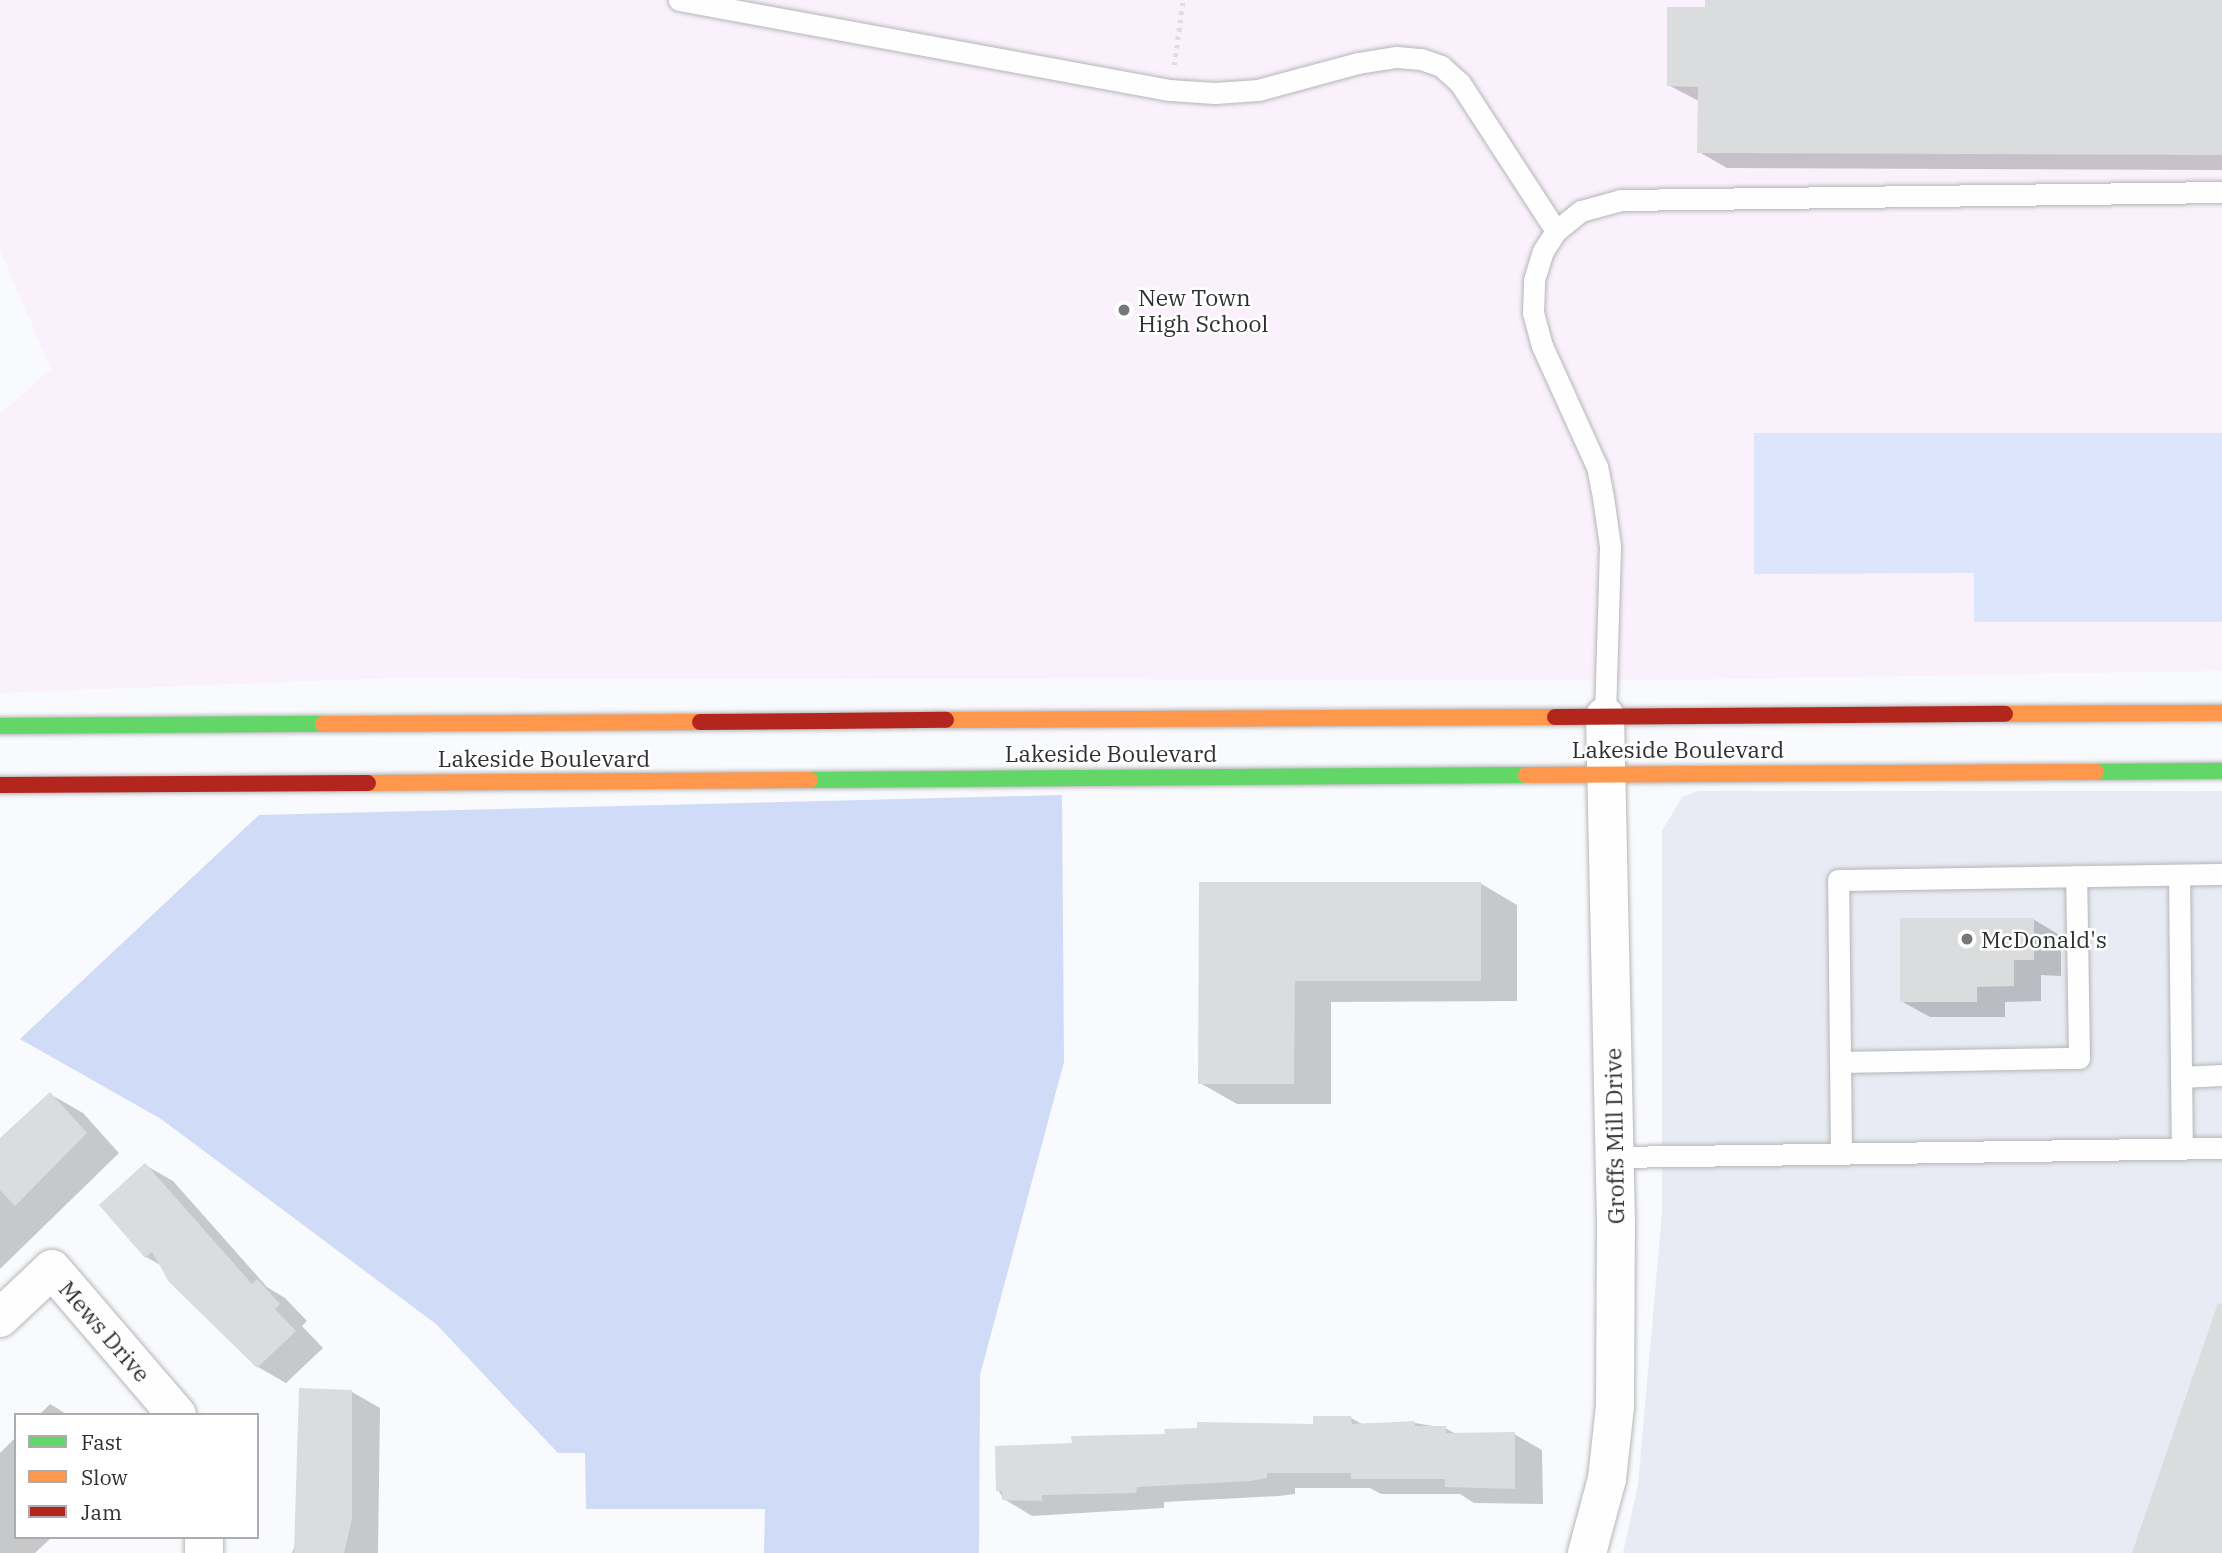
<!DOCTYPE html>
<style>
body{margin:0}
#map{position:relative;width:2222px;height:1553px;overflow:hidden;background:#f9fafd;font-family:"IBM Plex Serif",serif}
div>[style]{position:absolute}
.built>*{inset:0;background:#e8ebf3}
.education>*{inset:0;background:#faf1fc}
.green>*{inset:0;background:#dbe5fc}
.forest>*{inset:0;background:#d0dbf8}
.shadow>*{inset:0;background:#0003}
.building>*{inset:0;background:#dbdcde}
.path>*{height:4.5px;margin-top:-2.25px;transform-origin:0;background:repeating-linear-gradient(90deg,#dedede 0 3.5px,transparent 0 8.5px)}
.roads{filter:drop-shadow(0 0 2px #b5b6b8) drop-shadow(0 0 2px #b5b6b8)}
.lane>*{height:21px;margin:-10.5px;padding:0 10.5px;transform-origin:10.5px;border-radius:10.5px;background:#fefeff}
.street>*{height:38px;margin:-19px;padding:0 19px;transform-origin:19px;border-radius:19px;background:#fefeff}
.fast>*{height:16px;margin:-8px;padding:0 8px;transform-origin:8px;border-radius:8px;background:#63d668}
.slow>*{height:16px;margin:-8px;padding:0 8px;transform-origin:8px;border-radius:8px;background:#ff974d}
.jam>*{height:16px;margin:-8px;padding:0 8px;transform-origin:8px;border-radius:8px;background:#b3261e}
.dots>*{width:19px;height:19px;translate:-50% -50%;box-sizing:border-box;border:4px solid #fff;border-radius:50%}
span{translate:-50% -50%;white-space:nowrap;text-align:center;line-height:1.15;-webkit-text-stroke:5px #fff;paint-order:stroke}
.poi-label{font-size:23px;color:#2f3032}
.left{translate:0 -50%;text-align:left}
.street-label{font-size:23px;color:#2f3032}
.legend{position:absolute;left:14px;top:1413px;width:245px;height:126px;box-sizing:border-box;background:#fff;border:2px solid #acacad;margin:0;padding:9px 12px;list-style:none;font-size:21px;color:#2f3032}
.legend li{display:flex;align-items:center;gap:14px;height:35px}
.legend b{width:35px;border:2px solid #acacad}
</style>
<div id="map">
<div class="built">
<div style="clip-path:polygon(1699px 791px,2222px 791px,2222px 1553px,1623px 1553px,1638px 1485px,1662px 1213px,1662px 831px,1682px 797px)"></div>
</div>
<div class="education">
<div style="clip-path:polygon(0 0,2222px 0,2222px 671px,1666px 680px,392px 678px,0 693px,0 414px,51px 369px,0 250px)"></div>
</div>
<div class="green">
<div style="clip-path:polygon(1754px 433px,2222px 433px,2222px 622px,1974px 622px,1974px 573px,1754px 574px)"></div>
</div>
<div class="forest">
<div style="clip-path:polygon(1062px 795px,1064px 1062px,980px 1375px,979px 1553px,764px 1553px,765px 1509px,586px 1509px,585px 1453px,558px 1453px,436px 1324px,161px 1119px,20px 1039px,259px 815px)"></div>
</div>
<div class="shadow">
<div style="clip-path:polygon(1707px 0,2222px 0,2222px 170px,1727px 168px,1699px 152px,1699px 101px,1668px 85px,1707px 9px)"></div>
<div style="clip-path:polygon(1480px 883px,1517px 905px,1517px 1001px,1331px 1002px,1331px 1104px,1237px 1104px,1200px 1083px,1200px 884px)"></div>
<div style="clip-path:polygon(2033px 919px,2061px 936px,2061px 976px,2041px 975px,2041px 1001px,2005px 1002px,2005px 1017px,1930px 1017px,1901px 1001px)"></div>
<div style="clip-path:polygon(50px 1094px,83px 1113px,119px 1153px,0 1269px,0 1142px)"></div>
<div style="clip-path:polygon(145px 1165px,173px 1181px,267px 1287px,285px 1298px,307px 1321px,302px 1326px,323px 1348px,286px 1383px,258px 1367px,171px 1281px,162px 1266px,146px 1257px)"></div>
<div style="clip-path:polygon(352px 1392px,380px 1408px,378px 1553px,292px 1553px)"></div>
<div style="clip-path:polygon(50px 1404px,68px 1415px,39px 1415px)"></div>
<div style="clip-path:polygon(1351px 1418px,1364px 1425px,1415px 1423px,1445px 1428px,1458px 1435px,1514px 1434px,1542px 1450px,1543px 1504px,1474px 1503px,1460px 1494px,1381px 1494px,1370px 1488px,1295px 1488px,1295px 1494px,1279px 1496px,1164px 1502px,1164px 1508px,1032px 1516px,1004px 1499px,998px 1490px,1073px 1444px,1315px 1426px)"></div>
<div style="clip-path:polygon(16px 1437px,16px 1537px,52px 1537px,35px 1553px,0 1553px,0 1453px)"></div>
</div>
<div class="building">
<div style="clip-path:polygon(1705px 0,2222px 0,2222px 155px,1697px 153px,1698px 87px,1667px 86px,1667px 7px,1705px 7px)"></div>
<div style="clip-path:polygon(1199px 882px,1481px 882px,1481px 981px,1295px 981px,1294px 1084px,1198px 1084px)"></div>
<div style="clip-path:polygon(1900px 918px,2034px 918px,2034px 960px,2014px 960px,2014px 986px,1977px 987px,1977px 1002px,1900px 1002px)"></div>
<div style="clip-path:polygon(50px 1092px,87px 1133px,15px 1206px,0 1190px,0 1138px)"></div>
<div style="clip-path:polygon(145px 1163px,252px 1284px,257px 1279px,280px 1304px,275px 1309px,296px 1331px,257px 1368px,169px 1282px,152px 1252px,145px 1258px,99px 1205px)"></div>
<div style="clip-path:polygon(2218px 1303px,2222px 1304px,2222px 1553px,2132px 1553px)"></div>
<div style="clip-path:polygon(299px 1388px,352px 1390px,352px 1519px,344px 1553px,294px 1553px)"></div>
<div style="clip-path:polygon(1313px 1416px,1351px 1416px,1352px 1424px,1415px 1421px,1415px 1426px,1446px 1426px,1446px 1433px,1515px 1432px,1515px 1489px,1445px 1487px,1445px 1479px,1351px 1479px,1351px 1473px,1267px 1473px,1267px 1478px,1250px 1481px,1137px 1487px,1136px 1493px,1042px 1495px,1042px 1501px,1002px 1500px,1002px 1491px,996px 1491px,995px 1446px,1072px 1443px,1071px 1436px,1165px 1434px,1164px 1429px,1197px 1428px,1197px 1422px,1313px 1424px)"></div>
</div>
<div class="path">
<div style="left:1174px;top:65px;width:66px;rotate:-82.1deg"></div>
</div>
<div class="roads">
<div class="lane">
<div style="left:679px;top:0;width:499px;rotate:10.4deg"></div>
<div style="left:1170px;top:90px;width:45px;rotate:3.8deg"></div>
<div style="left:1215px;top:93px;width:43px;rotate:-4deg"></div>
<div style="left:1258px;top:90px;width:104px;rotate:-15.1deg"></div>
<div style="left:1358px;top:63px;width:39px;rotate:-9deg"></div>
<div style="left:1397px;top:57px;width:24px;rotate:5deg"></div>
<div style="left:1421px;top:59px;width:21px;rotate:19deg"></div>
<div style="left:1441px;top:66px;width:25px;rotate:42deg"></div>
<div style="left:1460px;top:83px;width:176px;rotate:57deg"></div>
<div style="left:1605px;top:716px;width:170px;rotate:-88.3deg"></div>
<div style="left:1610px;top:546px;width:49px;rotate:-98.1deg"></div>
<div style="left:1603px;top:497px;width:31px;rotate:-101deg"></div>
<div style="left:1597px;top:467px;width:133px;rotate:-114.4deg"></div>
<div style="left:1542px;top:346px;width:34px;rotate:-105deg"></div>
<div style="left:1533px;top:313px;width:33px;rotate:-88deg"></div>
<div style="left:1534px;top:280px;width:30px;rotate:-73deg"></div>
<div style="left:1543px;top:251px;width:24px;rotate:-57deg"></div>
<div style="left:1556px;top:231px;width:32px;rotate:-39deg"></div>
<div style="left:1581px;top:211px;width:41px;rotate:-15.4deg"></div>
<div style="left:1621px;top:200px;width:601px;rotate:-0.76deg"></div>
<div style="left:2179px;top:875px;width:274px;rotate:89.4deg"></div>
<div style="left:1840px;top:1062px;width:239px;rotate:-1deg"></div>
<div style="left:2079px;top:1058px;width:182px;rotate:-90.9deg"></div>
<div style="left:2181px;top:1077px;width:41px;rotate:-2.8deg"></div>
<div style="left:1841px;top:1154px;width:274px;rotate:-90.6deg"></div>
<div style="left:1838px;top:880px;width:384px;rotate:-0.9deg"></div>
<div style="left:1614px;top:1157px;width:608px;rotate:-0.85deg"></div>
</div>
<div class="street">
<div style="left:0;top:1318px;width:71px;rotate:-43.3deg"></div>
<div style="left:52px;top:1269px;width:192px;rotate:49.4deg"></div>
<div style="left:204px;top:1537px;width:16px;rotate:90deg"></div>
<div style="left:1587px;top:1553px;width:77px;rotate:-74.9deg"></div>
<div style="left:1607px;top:1479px;width:73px;rotate:-83.7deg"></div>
<div style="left:1615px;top:1406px;width:183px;rotate:-89.7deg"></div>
<div style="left:1616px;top:1223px;width:507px;rotate:-91.24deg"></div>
</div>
<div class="fast">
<div style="left:0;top:726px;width:323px;rotate:-0.4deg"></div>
<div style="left:2096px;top:772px;width:126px;rotate:-0.5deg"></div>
<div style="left:810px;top:780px;width:716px;rotate:-0.4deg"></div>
</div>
<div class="slow">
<div style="left:2005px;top:714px;width:217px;rotate:-0.3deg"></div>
<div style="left:946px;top:720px;width:609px;rotate:-0.28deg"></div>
<div style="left:323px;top:724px;width:377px;rotate:-0.3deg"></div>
<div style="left:1526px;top:775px;width:570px;rotate:-0.3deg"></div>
<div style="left:368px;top:783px;width:442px;rotate:-0.4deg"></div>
</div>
<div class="jam">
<div style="left:1555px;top:717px;width:450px;rotate:-0.4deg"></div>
<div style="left:700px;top:722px;width:246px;rotate:-0.5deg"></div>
<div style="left:0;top:785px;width:368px;rotate:-0.3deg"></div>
</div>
</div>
<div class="dots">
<div style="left:1124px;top:310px;background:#767779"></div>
<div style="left:1967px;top:939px;background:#767779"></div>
</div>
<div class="poi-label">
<span class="left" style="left:1138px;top:310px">New Town<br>High School</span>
<span class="left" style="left:1981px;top:939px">McDonald's</span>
</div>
<div class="street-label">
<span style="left:1678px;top:749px">Lakeside Boulevard</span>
<span style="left:1111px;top:753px">Lakeside Boulevard</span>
<span style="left:544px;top:758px">Lakeside Boulevard</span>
<span style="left:1614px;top:1136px;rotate:-91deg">Groffs Mill Drive</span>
<span style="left:105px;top:1331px;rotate:49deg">Mews Drive</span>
</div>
<ul class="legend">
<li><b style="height:9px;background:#63d668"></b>Fast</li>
<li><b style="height:9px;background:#ff974d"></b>Slow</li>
<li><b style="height:9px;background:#b3261e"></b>Jam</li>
</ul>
</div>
